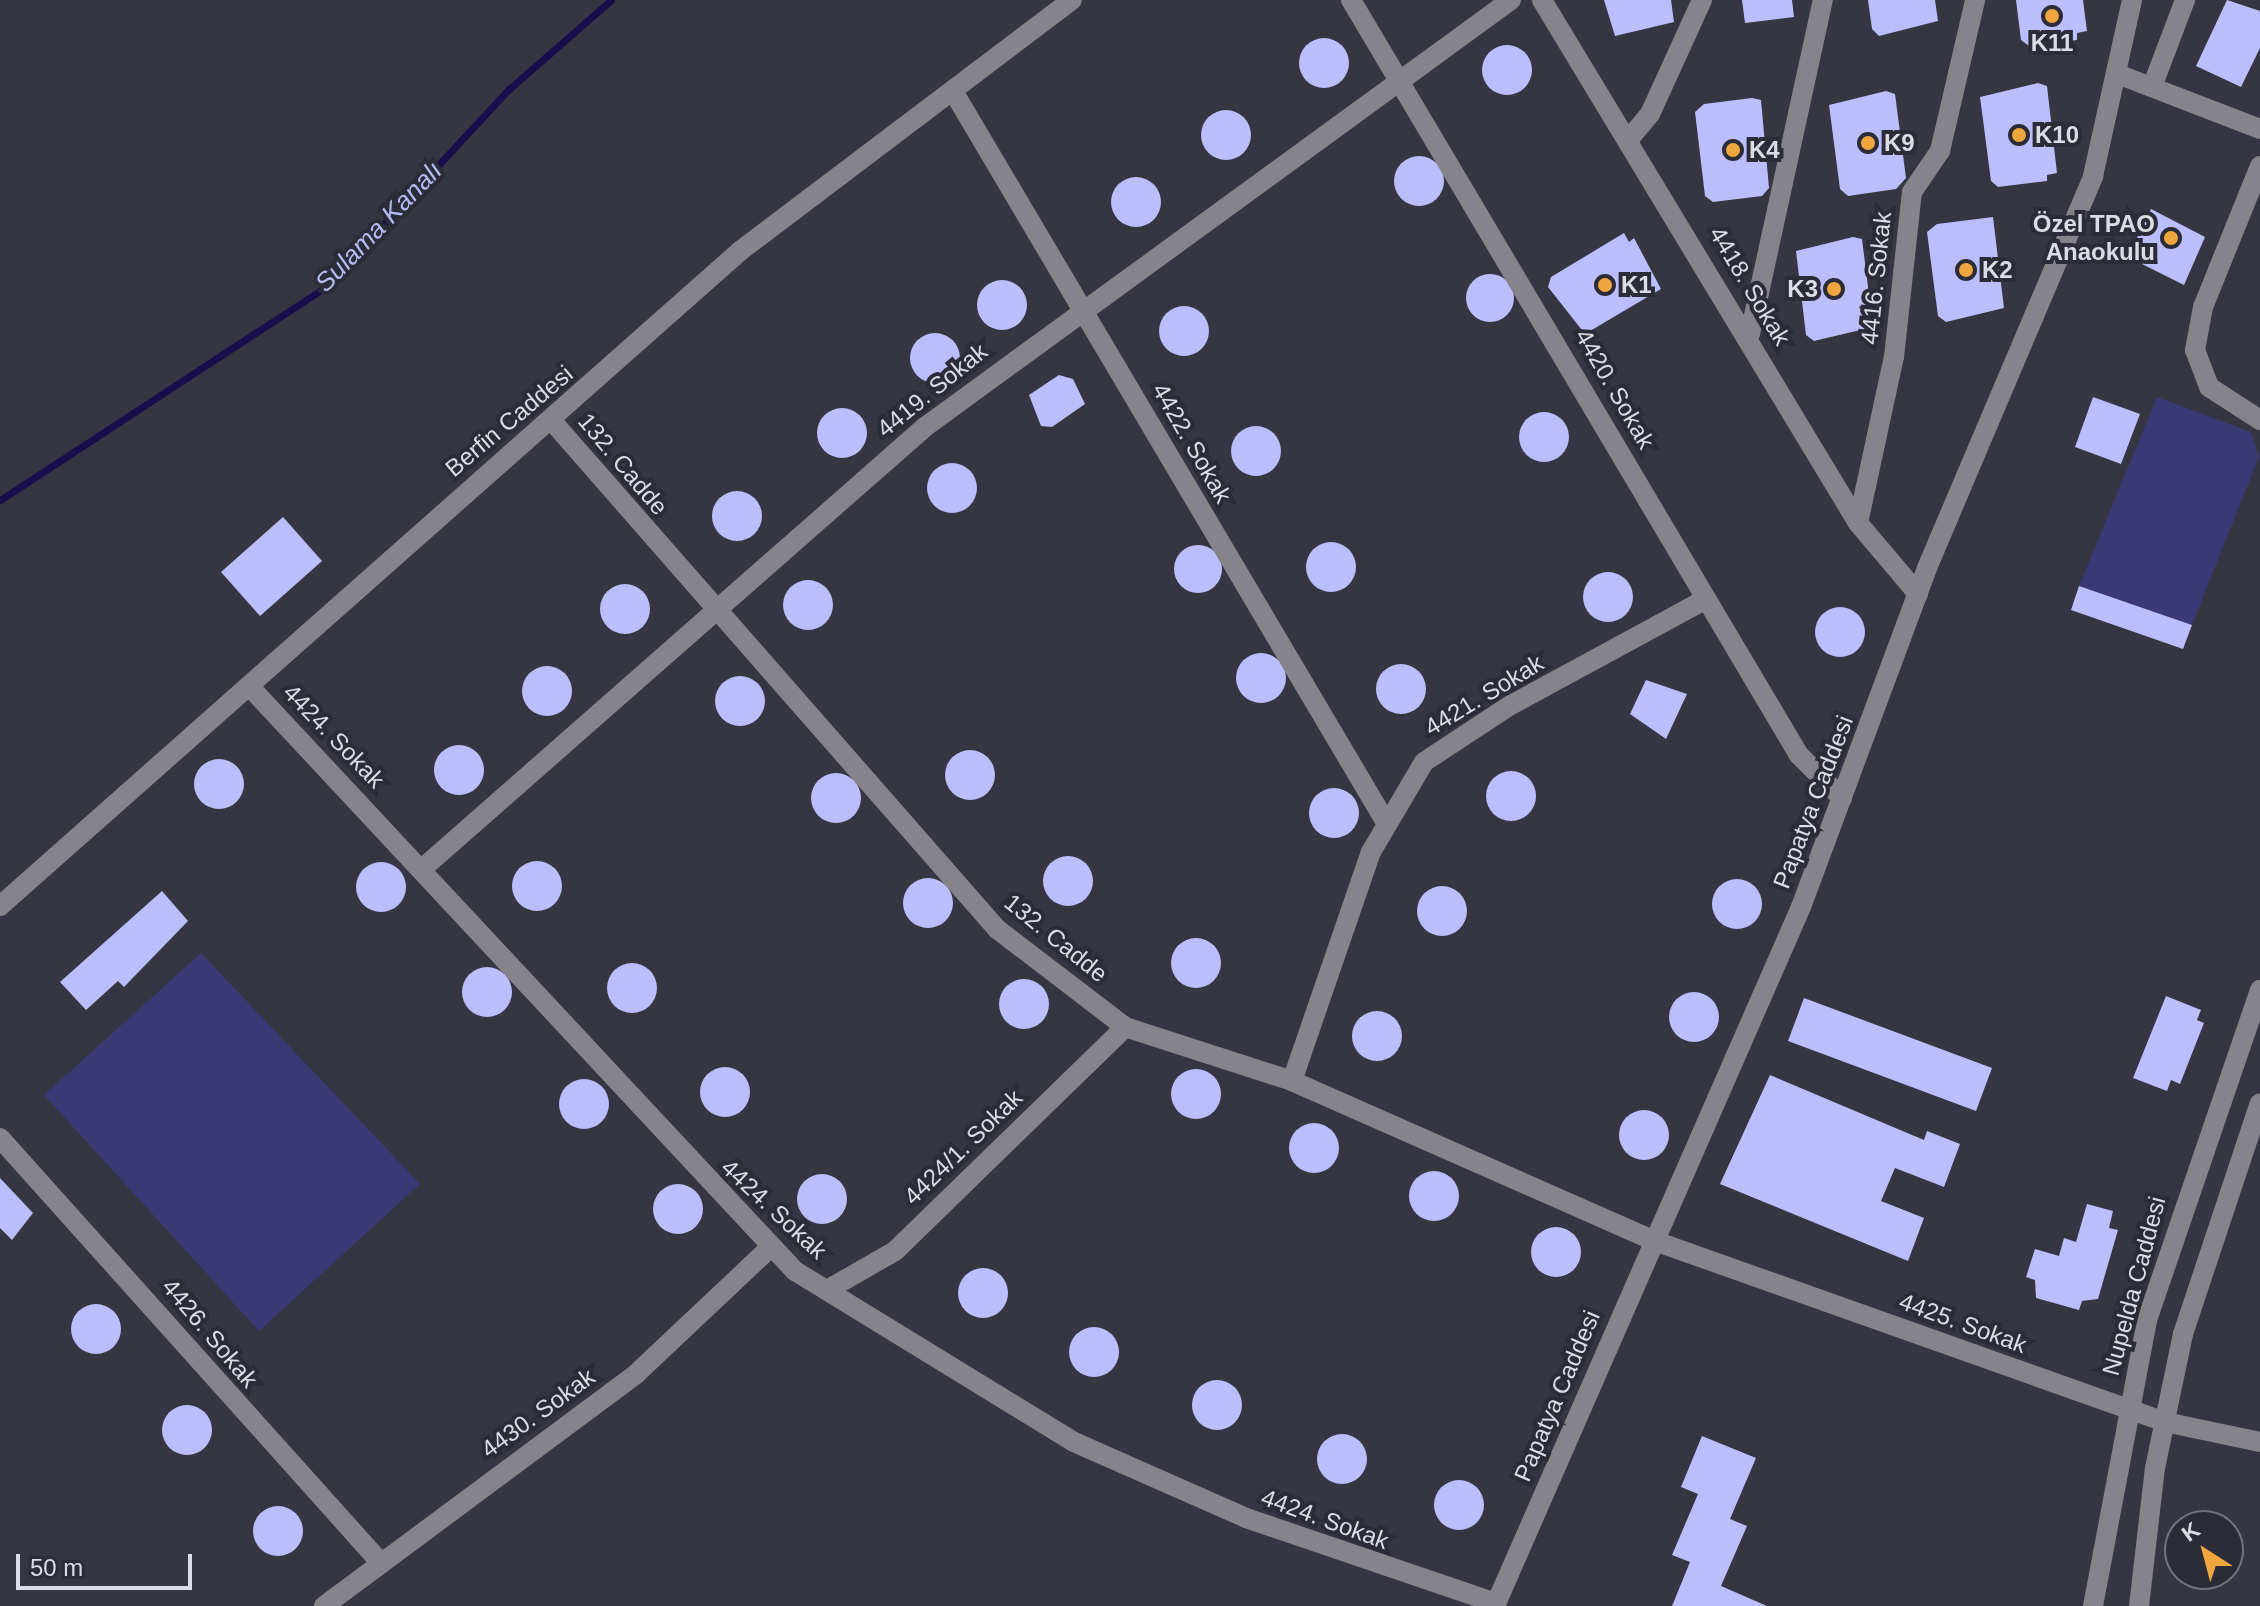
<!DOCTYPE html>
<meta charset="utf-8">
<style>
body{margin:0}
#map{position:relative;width:2260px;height:1606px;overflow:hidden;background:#353641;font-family:Helvetica,sans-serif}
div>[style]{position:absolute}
.green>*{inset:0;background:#3b3975}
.stream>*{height:7px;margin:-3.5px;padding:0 3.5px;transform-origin:3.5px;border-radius:3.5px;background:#190e4d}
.building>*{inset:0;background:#bbbefc}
.round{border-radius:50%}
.minor>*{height:20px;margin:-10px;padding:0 10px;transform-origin:10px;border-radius:10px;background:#84848a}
.dots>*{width:22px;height:22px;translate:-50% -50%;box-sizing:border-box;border:4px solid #2b2c37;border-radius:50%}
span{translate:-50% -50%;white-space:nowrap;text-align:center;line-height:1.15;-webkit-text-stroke:8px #2b2c37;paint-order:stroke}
.poi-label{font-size:24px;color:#dcdde4;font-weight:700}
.left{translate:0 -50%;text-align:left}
.right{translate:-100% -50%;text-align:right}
.street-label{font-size:24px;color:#dcdde4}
.water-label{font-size:26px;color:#b6baf4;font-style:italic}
.north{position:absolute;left:2164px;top:1510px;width:80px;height:80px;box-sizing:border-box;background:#2b2c37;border:2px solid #72737c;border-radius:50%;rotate:324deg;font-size:22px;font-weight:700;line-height:32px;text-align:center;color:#dcdde4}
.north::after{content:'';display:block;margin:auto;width:28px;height:36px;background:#f0a63e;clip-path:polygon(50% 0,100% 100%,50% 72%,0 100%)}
.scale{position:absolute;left:16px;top:1554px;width:176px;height:36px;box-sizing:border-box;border:4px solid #dcdde4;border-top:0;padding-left:10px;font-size:24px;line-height:28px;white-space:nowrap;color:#dcdde4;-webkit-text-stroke:6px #2b2c37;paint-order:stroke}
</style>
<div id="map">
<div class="green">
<div style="clip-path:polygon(2157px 397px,2251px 432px,2259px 457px,2192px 625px,2079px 586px)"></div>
<div style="clip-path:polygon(201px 953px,420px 1184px,259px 1331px,44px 1095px)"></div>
</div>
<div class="stream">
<div style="left:0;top:500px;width:387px;rotate:-33.2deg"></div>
<div style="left:324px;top:288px;width:272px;rotate:-47.1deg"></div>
<div style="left:509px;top:89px;width:135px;rotate:-41.1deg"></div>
</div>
<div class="building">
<div style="clip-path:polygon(1604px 0,1671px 0,1674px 22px,1615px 36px)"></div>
<div style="clip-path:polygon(1742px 0,1792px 0,1794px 17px,1745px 23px)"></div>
<div style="clip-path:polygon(1868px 0,1935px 0,1938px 21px,1879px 36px,1872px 29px)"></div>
<div style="clip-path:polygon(2016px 0,2083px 0,2087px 31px,2077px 33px,2077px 40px,2029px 46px,2021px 40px)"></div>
<div style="clip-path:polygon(2227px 0,2260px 11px,2260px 48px,2241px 87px,2196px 66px)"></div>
<div class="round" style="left:1299px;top:38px;width:50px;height:50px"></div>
<div class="round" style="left:1482px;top:45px;width:50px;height:50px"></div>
<div style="clip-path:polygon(2038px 83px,2047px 86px,2057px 173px,2047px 175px,2047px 181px,1998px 187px,1991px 181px,1980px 97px)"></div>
<div style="clip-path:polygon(1886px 91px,1895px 94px,1906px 178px,1896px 189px,1848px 196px,1840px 189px,1829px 105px)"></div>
<div style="clip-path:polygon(1752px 98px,1761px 100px,1769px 188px,1762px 196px,1713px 202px,1705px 196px,1695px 112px,1704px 104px)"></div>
<div class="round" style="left:1201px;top:110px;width:50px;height:50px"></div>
<div class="round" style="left:1394px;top:156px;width:50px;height:50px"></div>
<div class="round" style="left:1111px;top:177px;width:50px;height:50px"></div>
<div style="clip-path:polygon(2151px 209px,2205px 237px,2184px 285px,2128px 257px)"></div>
<div style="clip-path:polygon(1993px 217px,2004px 308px,1946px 322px,1938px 316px,1927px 232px,1937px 224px)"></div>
<div style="clip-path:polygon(1624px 233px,1629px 242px,1634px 238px,1661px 289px,1585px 334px,1548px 287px,1551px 277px)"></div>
<div style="clip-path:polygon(1853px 237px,1862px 239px,1873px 327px,1814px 341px,1806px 335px,1796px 251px)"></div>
<div class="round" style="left:1466px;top:274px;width:48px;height:48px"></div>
<div class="round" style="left:977px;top:280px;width:50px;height:50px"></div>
<div class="round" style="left:1159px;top:306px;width:50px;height:50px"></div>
<div class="round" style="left:910px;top:333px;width:50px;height:50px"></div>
<div style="clip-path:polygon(1059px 375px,1073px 379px,1085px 404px,1052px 427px,1041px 426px,1029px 395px)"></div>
<div style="clip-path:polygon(2093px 397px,2140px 414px,2121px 464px,2075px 447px)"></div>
<div class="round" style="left:817px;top:408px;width:50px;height:50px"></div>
<div class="round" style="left:1519px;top:412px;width:50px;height:50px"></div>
<div class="round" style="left:1231px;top:426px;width:50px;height:50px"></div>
<div class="round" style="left:927px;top:463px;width:50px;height:50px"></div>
<div class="round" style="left:712px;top:491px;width:50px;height:50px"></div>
<div style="clip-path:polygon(283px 517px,322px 561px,260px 616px,221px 572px)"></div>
<div class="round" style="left:1306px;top:542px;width:50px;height:50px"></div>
<div class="round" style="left:1174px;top:545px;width:48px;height:48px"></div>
<div class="round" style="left:1583px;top:572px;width:50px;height:50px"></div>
<div class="round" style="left:783px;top:580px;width:50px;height:50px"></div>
<div class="round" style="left:600px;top:584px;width:50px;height:50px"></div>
<div style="clip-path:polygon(2079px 586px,2192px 625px,2183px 649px,2071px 610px)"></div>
<div class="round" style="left:1815px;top:607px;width:50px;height:50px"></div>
<div class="round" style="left:1236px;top:653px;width:50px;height:50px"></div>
<div class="round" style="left:1376px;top:664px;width:50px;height:50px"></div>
<div class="round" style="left:522px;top:666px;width:50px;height:50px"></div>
<div class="round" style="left:715px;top:676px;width:50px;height:50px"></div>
<div style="clip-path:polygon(1646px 680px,1687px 694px,1666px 739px,1630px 714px)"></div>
<div class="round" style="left:434px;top:745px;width:50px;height:50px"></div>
<div class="round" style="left:945px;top:750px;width:50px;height:50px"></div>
<div class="round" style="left:194px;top:759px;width:50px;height:50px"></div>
<div class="round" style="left:1486px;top:771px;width:50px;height:50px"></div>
<div class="round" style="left:811px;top:773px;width:50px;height:50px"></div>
<div class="round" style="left:1309px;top:788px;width:50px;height:50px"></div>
<div class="round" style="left:1043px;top:856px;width:50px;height:50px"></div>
<div class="round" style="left:512px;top:861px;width:50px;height:50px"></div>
<div class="round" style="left:356px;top:862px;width:50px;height:50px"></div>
<div class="round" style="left:903px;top:878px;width:50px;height:50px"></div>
<div class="round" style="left:1712px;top:879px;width:50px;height:50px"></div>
<div class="round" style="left:1417px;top:886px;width:50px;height:50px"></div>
<div style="clip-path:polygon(162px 891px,188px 921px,124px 987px,118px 981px,86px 1010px,60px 982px)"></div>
<div class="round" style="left:1171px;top:938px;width:50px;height:50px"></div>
<div class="round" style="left:607px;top:963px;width:50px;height:50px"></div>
<div class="round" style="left:462px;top:967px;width:50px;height:50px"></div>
<div class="round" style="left:999px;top:979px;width:50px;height:50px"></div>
<div class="round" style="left:1669px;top:992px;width:50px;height:50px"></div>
<div style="clip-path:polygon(2166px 996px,2201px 1010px,2197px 1020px,2204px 1023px,2180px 1084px,2171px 1080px,2167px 1091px,2133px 1078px)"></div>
<div style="clip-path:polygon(1804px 998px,1992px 1068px,1976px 1111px,1788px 1041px)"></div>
<div class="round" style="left:1352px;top:1011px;width:50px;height:50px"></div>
<div class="round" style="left:700px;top:1067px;width:50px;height:50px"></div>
<div class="round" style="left:1171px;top:1069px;width:50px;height:50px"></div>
<div style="clip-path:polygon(1770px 1075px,1924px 1140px,1927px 1131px,1960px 1144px,1944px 1187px,1895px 1168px,1881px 1201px,1924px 1218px,1908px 1261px,1720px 1184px)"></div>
<div class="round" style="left:559px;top:1079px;width:50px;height:50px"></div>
<div class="round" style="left:1619px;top:1110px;width:50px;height:50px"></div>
<div class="round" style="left:1289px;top:1123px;width:50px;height:50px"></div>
<div class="round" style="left:1409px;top:1171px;width:50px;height:50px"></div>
<div class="round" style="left:797px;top:1174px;width:50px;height:50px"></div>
<div style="clip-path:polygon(0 1178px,33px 1213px,12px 1240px,0 1228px)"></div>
<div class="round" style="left:653px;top:1184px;width:50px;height:50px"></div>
<div style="clip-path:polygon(2087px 1204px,2113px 1211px,2109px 1228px,2118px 1230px,2098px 1299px,2082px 1301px,2079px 1310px,2036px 1298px,2035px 1280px,2026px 1277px,2035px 1249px,2059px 1256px,2064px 1238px,2076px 1242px)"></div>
<div class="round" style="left:1531px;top:1227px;width:50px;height:50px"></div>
<div class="round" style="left:958px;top:1268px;width:50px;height:50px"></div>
<div class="round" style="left:71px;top:1304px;width:50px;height:50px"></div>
<div class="round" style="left:1069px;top:1327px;width:50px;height:50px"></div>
<div class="round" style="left:1192px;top:1380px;width:50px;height:50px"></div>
<div class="round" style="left:162px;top:1405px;width:50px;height:50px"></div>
<div class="round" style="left:1317px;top:1434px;width:50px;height:50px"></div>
<div style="clip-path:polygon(1702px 1436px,1756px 1458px,1730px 1519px,1747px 1526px,1721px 1586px,1767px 1606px,1672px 1606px,1690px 1562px,1672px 1555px,1698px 1494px,1681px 1487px)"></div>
<div class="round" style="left:1434px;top:1480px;width:50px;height:50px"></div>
<div class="round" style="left:253px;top:1506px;width:50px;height:50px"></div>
</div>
<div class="minor">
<div style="left:1351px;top:0;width:878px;rotate:59.32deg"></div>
<div style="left:1799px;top:755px;width:61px;rotate:45deg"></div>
<div style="left:1542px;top:0;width:611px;rotate:58.86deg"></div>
<div style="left:1858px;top:523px;width:93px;rotate:49.8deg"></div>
<div style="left:2120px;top:75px;width:150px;rotate:21.1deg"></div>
<div style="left:2152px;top:87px;width:93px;rotate:-69.2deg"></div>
<div style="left:953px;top:91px;width:848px;rotate:59.38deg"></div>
<div style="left:1629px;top:139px;width:33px;rotate:-50deg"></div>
<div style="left:1650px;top:114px;width:125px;rotate:-65.5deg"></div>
<div style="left:2260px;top:166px;width:152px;rotate:112deg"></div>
<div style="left:2203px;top:307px;width:44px;rotate:100.5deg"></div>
<div style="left:2195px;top:350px;width:40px;rotate:69deg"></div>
<div style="left:2209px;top:387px;width:61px;rotate:32.9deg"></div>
<div style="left:1750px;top:334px;width:342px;rotate:-77.7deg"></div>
<div style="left:552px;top:421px;width:675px;rotate:48.78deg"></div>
<div style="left:997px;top:929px;width:161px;rotate:37.4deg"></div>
<div style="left:1125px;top:1027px;width:176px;rotate:17.9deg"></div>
<div style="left:1292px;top:1081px;width:394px;rotate:23.8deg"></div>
<div style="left:1652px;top:1240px;width:544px;rotate:19.53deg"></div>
<div style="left:2165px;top:1422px;width:97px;rotate:11.9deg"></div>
<div style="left:1858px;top:523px;width:170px;rotate:-77.8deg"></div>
<div style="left:1894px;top:357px;width:166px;rotate:-83.8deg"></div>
<div style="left:1912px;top:192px;width:50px;rotate:-55.7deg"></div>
<div style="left:1940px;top:151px;width:155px;rotate:-76.9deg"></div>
<div style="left:250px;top:687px;width:799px;rotate:46.98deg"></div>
<div style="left:795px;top:1271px;width:327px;rotate:31.5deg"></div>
<div style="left:1074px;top:1442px;width:188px;rotate:23.8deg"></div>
<div style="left:1246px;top:1518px;width:264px;rotate:18.8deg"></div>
<div style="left:423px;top:868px;width:668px;rotate:-41.3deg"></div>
<div style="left:925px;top:427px;width:725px;rotate:-36.08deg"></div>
<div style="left:0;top:906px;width:988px;rotate:-41.51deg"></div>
<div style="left:740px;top:251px;width:416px;rotate:-37.1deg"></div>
<div style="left:1292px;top:1081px;width:242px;rotate:-71deg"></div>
<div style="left:1371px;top:852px;width:104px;rotate:-59.5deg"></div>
<div style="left:1424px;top:762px;width:102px;rotate:-33.4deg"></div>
<div style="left:1509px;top:706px;width:224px;rotate:-28.5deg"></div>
<div style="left:0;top:1138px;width:569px;rotate:48.13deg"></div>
<div style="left:827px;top:1290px;width:78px;rotate:-29.8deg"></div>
<div style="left:895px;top:1251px;width:321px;rotate:-44.2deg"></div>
<div style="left:324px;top:1606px;width:389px;rotate:-36.6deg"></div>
<div style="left:636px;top:1374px;width:185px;rotate:-43.3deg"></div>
<div style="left:1495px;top:1606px;width:763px;rotate:-66.36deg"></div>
<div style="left:1801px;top:907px;width:362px;rotate:-69.6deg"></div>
<div style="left:1927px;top:568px;width:426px;rotate:-67deg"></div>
<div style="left:2093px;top:176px;width:180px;rotate:-77.5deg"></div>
<div style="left:2093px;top:1606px;width:291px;rotate:-79.3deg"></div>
<div style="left:2147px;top:1320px;width:349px;rotate:-71.1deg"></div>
<div style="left:2139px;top:1606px;width:139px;rotate:-83.4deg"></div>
<div style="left:2155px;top:1468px;width:137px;rotate:-78.2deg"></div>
<div style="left:2183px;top:1334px;width:243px;rotate:-71.6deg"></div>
</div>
<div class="dots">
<div style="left:2052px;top:16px;background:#f0a63e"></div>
<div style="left:2019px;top:135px;background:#f0a63e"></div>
<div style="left:1868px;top:143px;background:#f0a63e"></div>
<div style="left:1733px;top:150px;background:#f0a63e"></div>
<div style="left:2171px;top:238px;background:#f0a63e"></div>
<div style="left:1966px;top:270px;background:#f0a63e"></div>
<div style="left:1605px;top:285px;background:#f0a63e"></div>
<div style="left:1834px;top:289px;background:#f0a63e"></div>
</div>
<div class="poi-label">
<span style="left:2052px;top:43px">K11</span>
<span class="left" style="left:2035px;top:135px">K10</span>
<span class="left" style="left:1884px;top:143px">K9</span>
<span class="left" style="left:1749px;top:150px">K4</span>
<span class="right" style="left:2155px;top:238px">Özel TPAO<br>Anaokulu</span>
<span class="left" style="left:1982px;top:270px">K2</span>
<span class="left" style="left:1621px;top:285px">K1</span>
<span class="right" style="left:1818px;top:289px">K3</span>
</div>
<div class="street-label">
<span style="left:1876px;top:278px;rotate:-84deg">4416. Sokak</span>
<span style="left:1750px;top:286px;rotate:59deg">4418. Sokak</span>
<span style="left:1615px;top:389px;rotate:60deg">4420. Sokak</span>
<span style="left:932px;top:390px;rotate:-39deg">4419. Sokak</span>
<span style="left:509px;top:421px;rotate:-40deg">Berfin Caddesi</span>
<span style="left:1192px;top:443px;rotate:60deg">4422. Sokak</span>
<span style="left:623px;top:464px;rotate:50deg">132. Cadde</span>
<span style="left:1484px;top:695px;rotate:-31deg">4421. Sokak</span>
<span style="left:334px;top:736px;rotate:46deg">4424. Sokak</span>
<span style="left:1813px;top:802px;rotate:-69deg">Papatya Caddesi</span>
<span style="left:1056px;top:938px;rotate:39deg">132. Cadde</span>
<span style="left:963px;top:1147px;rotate:-44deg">4424/1. Sokak</span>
<span style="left:774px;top:1209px;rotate:43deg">4424. Sokak</span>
<span style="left:2134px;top:1286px;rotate:-75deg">Nupelda Caddesi</span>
<span style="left:1963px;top:1323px;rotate:20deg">4425. Sokak</span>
<span style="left:210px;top:1333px;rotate:50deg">4426. Sokak</span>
<span style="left:1557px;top:1396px;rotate:-67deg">Papatya Caddesi</span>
<span style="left:538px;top:1413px;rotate:-36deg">4430. Sokak</span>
<span style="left:1325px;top:1519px;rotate:20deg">4424. Sokak</span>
</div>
<div class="water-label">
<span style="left:379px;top:227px;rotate:-46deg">Sulama Kanalı</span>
</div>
<div class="north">K</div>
<div class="scale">50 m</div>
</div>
